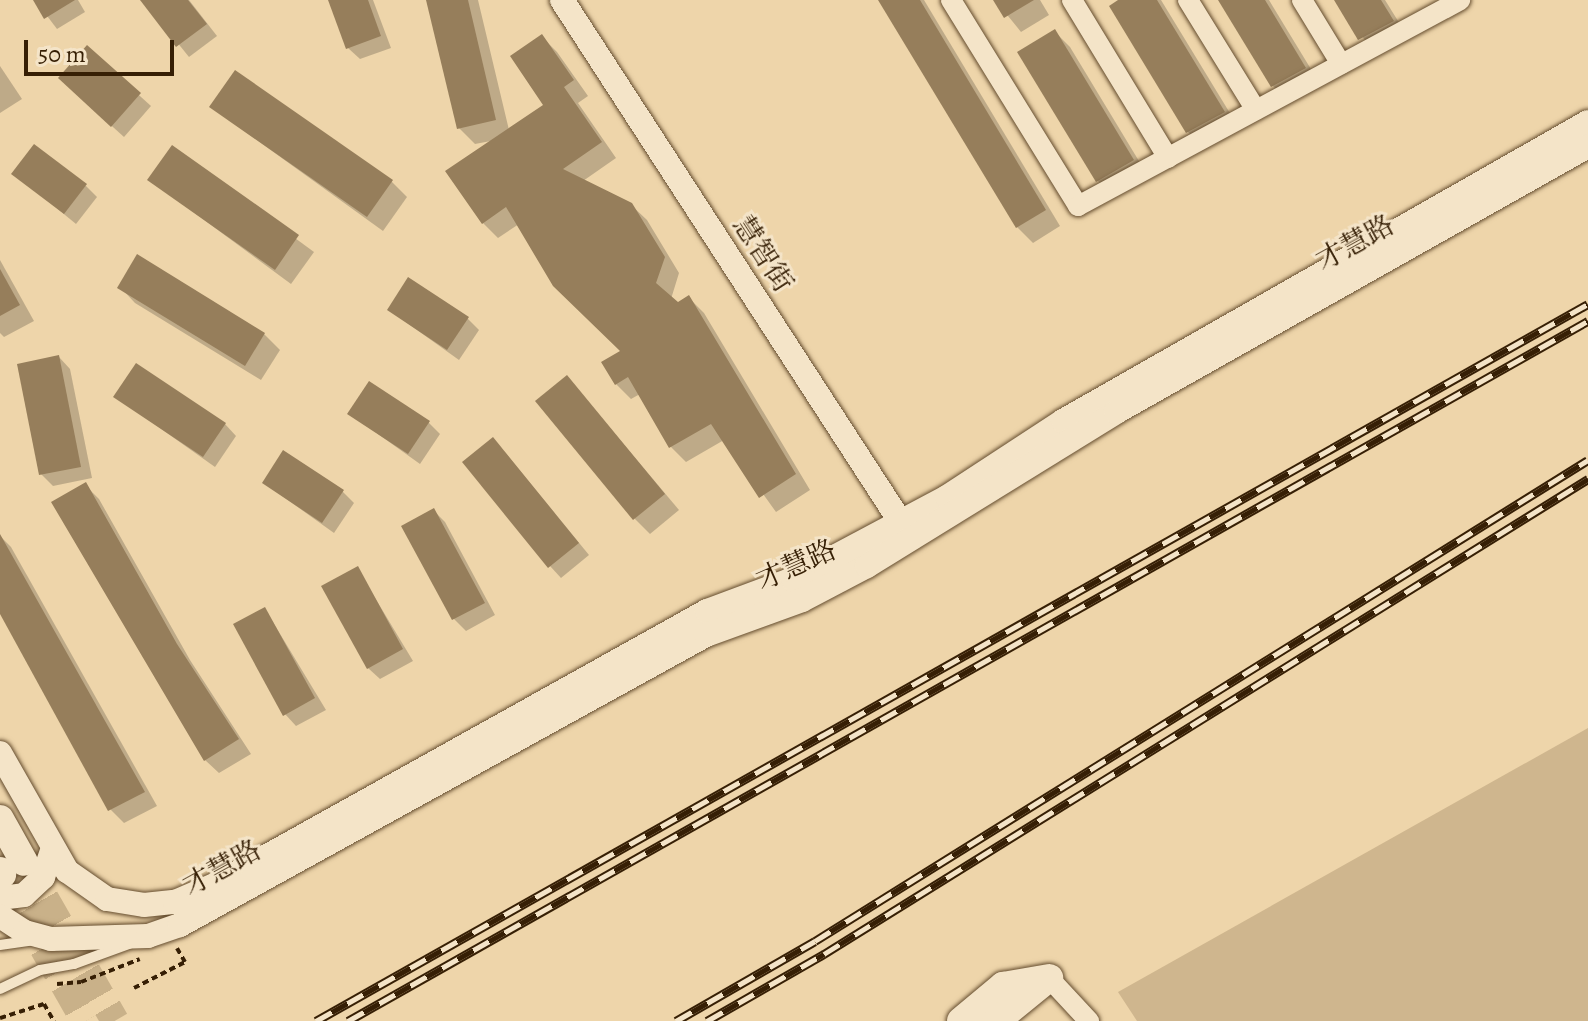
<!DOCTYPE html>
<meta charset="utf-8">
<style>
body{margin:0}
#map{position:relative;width:1588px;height:1021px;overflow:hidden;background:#eed5aa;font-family:Alegreya,"Noto Serif SC",serif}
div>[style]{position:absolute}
.green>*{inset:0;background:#cfb68e}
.shadow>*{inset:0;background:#0003}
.building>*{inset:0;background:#967e5b}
.secondary-tunnel>*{height:28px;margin-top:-14px;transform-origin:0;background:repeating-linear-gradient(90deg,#c9b189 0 28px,transparent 0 42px)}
.path>*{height:4px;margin-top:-2px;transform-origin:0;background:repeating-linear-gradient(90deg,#361f05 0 6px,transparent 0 10px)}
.roads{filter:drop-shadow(0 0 2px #644c2e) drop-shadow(0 0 2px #644c2e)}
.service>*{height:10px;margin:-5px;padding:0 5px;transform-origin:5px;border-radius:5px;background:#f4e4c8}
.minor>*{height:20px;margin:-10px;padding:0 10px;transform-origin:10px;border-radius:10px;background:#f4e4c8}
.tertiary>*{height:24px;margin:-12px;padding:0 12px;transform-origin:12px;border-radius:12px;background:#f4e4c8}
.secondary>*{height:28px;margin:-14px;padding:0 14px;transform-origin:14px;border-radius:14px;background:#f4e4c8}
.rail>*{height:9px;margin-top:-4.5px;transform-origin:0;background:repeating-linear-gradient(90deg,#f4e4c8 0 18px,#361f05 0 36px);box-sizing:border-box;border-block:2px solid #361f05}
span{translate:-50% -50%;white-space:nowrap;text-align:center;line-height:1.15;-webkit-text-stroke:6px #f4e4c8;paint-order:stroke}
.street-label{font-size:28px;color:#361f05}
.scale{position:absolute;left:24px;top:40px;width:150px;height:36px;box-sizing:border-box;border:4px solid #361f05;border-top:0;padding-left:10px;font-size:24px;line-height:28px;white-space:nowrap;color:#361f05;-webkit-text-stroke:6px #f4e4c8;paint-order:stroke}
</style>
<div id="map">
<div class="green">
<div style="clip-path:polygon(1588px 728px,1588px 1021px,1137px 1021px,1118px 992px)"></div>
</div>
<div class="shadow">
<div style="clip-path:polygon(35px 0,78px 0,85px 12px,57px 29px)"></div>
<div style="clip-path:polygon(143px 0,189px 0,217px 36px,189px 57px)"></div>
<div style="clip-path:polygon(330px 0,373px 0,391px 48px,360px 59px,348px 48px)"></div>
<div style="clip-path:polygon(428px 0,478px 0,509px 130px,546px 106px,542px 37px,557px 52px,588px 96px,578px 103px,616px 158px,583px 181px,630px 204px,647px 220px,679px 273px,671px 299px,677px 304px,689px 298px,704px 313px,810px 490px,776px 512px,724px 440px,686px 462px,671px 447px,640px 394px,631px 399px,616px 384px,623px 351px,519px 224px,498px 238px,483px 223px,496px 140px,475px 144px,459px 128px)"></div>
<div style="clip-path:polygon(880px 0,924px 0,1060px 226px,1033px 243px,1017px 227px)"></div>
<div style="clip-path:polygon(995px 0,1040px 0,1049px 15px,1021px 32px)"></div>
<div style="clip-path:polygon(1122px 0,1161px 0,1239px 128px,1203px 147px,1188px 132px)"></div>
<div style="clip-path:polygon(1221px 0,1269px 0,1320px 84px,1288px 101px,1273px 86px)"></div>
<div style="clip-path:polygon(1336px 0,1385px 0,1408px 37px,1375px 54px)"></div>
<div style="clip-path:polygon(1055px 32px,1070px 47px,1148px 176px,1113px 196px,1097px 180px)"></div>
<div style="clip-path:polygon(87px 48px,151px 106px,124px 137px,72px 90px)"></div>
<div style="clip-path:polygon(0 66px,22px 99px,0 113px)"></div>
<div style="clip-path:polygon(211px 107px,391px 181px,407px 197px,383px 231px)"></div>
<div style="clip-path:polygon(172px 148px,314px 252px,291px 284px,150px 180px)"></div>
<div style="clip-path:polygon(14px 173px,86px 186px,97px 197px,76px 224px)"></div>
<div style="clip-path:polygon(0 260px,34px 321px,4px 337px,0 333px)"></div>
<div style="clip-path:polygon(120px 287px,264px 334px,280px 350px,261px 380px,135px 303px)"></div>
<div style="clip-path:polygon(389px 310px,468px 319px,479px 330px,459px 360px)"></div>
<div style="clip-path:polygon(59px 357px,70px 369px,92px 478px,53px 486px,41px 474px)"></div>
<div style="clip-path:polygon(567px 377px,679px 510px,650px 534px,635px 519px)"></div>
<div style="clip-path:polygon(116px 397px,225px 424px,236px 436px,215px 467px)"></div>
<div style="clip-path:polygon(350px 414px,428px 422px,440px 434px,420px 464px)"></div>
<div style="clip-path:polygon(504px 451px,589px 555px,561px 578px,550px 566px)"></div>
<div style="clip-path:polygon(264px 483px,342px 491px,354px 503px,334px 533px)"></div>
<div style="clip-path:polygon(85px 485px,99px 499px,190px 660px,251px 754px,219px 773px,205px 760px)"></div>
<div style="clip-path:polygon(434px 511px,445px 522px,495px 615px,466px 631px,454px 619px,404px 527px)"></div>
<div style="clip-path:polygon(0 536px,11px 547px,157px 806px,124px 823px,110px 809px,0 611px)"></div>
<div style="clip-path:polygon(357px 568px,413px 661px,380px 679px,368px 668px)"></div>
<div style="clip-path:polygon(265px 609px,326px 710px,296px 726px,285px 714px)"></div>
</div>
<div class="building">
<div style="clip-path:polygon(33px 0,75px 0,44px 19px)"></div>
<div style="clip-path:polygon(140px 0,188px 0,207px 24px,176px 47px)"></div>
<div style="clip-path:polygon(328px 0,368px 0,381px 36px,346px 49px)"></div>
<div style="clip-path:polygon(426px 0,468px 0,496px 120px,457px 129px)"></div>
<div style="clip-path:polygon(878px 0,920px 0,1046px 210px,1016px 228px)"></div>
<div style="clip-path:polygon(993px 0,1034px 0,1004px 18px)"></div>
<div style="clip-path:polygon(1118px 0,1157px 0,1225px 112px,1186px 133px,1109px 6px)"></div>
<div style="clip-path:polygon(1218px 0,1265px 0,1306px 68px,1271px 87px)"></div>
<div style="clip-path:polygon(1334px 0,1381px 0,1394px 21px,1358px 40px)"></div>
<div style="clip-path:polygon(1055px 29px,1134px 160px,1096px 182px,1017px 52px)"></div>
<div style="clip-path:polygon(542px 34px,574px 80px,564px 87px,602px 142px,563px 169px,632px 203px,665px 257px,656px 283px,678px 302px,689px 295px,796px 474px,759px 498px,711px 424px,669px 448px,628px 377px,615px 385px,601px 362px,620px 351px,553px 286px,506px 207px,482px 224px,445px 171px,543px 105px,510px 56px)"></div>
<div style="clip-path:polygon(87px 45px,141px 93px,111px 127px,58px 78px)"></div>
<div style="clip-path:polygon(235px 70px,393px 180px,367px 217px,209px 107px)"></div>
<div style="clip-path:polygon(34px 144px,87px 184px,64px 214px,11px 174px)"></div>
<div style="clip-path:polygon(172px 145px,299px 235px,275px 270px,147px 180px)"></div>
<div style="clip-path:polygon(137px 254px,265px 333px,245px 366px,117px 288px)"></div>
<div style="clip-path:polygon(0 269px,20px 305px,0 316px)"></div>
<div style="clip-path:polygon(408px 277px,469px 317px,447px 350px,387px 310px)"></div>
<div style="clip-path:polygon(59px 355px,81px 467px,39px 475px,17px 364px)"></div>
<div style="clip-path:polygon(136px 363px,226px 423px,203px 457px,113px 397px)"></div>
<div style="clip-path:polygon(567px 375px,665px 494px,633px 520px,535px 401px)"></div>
<div style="clip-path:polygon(369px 381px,430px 421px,408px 454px,347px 414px)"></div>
<div style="clip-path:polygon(493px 437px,579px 543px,548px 568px,462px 462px)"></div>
<div style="clip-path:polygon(283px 450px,344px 490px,322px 523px,262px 483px)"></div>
<div style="clip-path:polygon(86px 482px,177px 644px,239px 739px,204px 761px,51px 502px)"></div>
<div style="clip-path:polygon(434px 508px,485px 603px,452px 620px,401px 526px)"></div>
<div style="clip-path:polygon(0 534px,145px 792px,108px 811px,0 614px)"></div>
<div style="clip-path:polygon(358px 566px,403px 649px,367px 669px,321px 586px)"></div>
<div style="clip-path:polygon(265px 607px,315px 698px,283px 716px,233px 624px)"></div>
</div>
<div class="secondary-tunnel">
<div style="left:24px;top:862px;width:183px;rotate:60.2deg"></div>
<div style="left:2px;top:875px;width:168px;rotate:60.4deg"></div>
</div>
<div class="path">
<div style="left:57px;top:984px;width:24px;rotate:-5deg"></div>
<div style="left:81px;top:982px;width:63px;rotate:-21.3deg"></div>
<div style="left:134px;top:988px;width:57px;rotate:-27deg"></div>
<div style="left:185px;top:962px;width:16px;rotate:-120deg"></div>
<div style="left:0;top:1018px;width:46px;rotate:-17.7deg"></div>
<div style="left:44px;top:1004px;width:20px;rotate:60deg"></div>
</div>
<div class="roads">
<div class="service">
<div style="left:0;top:945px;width:30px;rotate:-8deg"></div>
<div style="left:0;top:989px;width:44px;rotate:-25.4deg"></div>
<div style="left:40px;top:970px;width:35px;rotate:-10deg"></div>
<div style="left:74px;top:964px;width:59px;rotate:-20deg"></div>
</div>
<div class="minor">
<div style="left:951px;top:0;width:242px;rotate:58.3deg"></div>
<div style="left:1078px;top:206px;width:434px;rotate:-28.3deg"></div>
<div style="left:1072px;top:0;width:185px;rotate:58.7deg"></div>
<div style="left:1188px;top:0;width:129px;rotate:58.3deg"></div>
<div style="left:1302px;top:0;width:75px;rotate:58.6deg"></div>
<div style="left:1049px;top:978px;width:59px;rotate:47.1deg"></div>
</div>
<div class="tertiary">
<div style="left:562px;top:0;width:638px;rotate:57.03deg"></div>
<div style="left:0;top:753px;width:136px;rotate:60.4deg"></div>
<div style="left:67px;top:871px;width:49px;rotate:35deg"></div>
<div style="left:107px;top:899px;width:37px;rotate:9deg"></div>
<div style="left:144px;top:905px;width:31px;rotate:-6deg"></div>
<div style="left:175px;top:902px;width:46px;rotate:-23.2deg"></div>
<div style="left:217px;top:884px;width:561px;rotate:-29.12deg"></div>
<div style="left:707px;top:611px;width:92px;rotate:-20.4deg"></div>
<div style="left:793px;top:579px;width:174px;rotate:-28deg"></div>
<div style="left:947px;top:497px;width:139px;rotate:-33.2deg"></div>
<div style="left:1063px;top:421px;width:604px;rotate:-29.66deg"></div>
<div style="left:0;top:898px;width:24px;rotate:-7deg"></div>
<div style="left:24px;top:895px;width:26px;rotate:-43deg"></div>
<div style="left:43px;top:877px;width:31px;rotate:-71deg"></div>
<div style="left:0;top:916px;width:30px;rotate:33deg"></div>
<div style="left:25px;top:932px;width:27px;rotate:15deg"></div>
<div style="left:51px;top:939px;width:97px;rotate:-1.8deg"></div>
<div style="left:148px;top:936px;width:34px;rotate:-19deg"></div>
<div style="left:180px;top:925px;width:601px;rotate:-28.87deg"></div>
<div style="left:706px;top:635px;width:102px;rotate:-20deg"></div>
<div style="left:802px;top:600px;width:73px;rotate:-27.6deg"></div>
<div style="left:867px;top:566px;width:293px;rotate:-31.7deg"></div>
<div style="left:1116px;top:412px;width:542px;rotate:-29.4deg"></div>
</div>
<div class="secondary">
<div style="left:0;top:819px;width:49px;rotate:60.8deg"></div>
<div style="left:0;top:871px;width:4px;rotate:56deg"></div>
<div style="left:961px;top:1021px;width:55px;rotate:-39.8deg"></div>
<div style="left:1003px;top:986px;width:47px;rotate:-9.9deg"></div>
<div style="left:996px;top:1021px;width:63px;rotate:-39.2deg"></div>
</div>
</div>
<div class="rail">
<div style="left:316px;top:1021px;width:1460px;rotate:-29.41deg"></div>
<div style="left:348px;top:1021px;width:1424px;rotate:-29.45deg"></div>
<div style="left:676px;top:1021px;width:160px;rotate:-29.9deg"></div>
<div style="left:815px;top:941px;width:910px;rotate:-31.89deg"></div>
<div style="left:707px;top:1021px;width:135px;rotate:-29.8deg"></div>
<div style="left:824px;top:954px;width:900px;rotate:-31.87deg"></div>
</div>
<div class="street-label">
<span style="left:1355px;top:243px;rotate:-29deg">才慧路</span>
<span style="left:763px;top:254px;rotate:57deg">慧智街</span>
<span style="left:796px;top:565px;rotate:-24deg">才慧路</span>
<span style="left:222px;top:868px;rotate:-29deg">才慧路</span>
</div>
<div class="scale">50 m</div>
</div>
